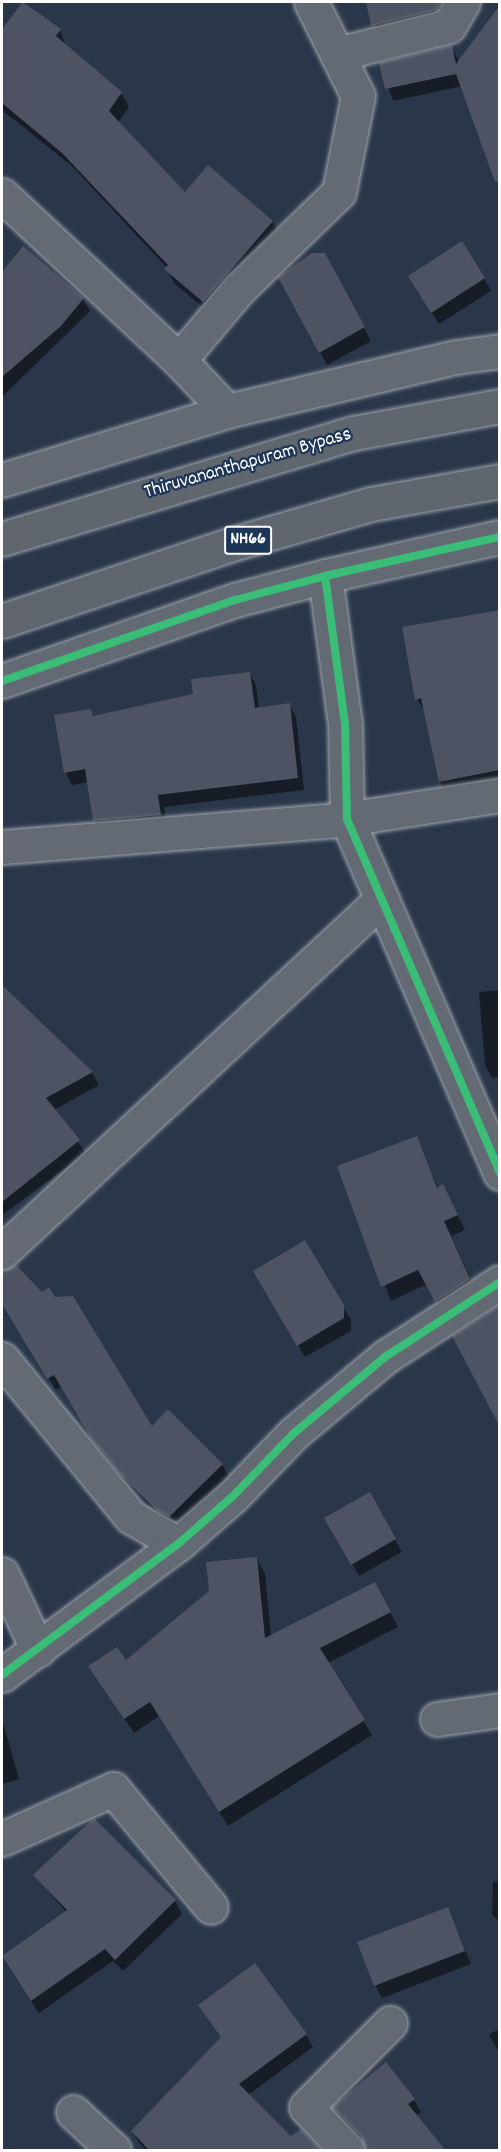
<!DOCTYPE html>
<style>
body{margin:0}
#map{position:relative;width:501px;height:2152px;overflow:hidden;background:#2a374a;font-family:Dekko,sans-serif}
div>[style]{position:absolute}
.shadow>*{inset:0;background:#0007}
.building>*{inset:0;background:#4d5363}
.roads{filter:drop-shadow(0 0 2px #9fa5ae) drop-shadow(0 0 2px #9fa5ae)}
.minor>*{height:33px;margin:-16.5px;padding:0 16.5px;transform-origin:16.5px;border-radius:16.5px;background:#636a74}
.tertiary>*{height:33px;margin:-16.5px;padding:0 16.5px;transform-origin:16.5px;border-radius:16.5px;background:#636a74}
.trunk>*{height:33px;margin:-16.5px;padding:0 16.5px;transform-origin:16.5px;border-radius:16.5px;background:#60666e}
.cycleway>*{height:8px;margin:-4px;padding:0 4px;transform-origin:4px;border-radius:4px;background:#3abd76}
span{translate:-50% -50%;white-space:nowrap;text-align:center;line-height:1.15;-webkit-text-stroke:4.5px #1d3557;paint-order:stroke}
.shield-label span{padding:2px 4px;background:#1d3557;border:2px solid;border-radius:4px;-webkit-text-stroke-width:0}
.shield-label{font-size:18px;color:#fff;font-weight:700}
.street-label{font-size:20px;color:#fff}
.frame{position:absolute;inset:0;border:3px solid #fff;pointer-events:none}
</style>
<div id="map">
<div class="shadow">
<div style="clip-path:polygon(24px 2px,60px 30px,66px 46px,121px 93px,129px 107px,118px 123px,185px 194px,272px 221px,280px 235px,212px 315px,174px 283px,167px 268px,72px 166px,2px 110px,2px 31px)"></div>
<div style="clip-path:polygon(367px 2px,445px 2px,448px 14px,380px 38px)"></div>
<div style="clip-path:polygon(451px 46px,458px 59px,462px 86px,393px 101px,381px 64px)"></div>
<div style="clip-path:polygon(24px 248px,83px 299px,90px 311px,2px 397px,2px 274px)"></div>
<div style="clip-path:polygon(332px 268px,371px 341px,327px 365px,320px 352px)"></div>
<div style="clip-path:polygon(484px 278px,491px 291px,439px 324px,417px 289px)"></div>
<div style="clip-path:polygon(500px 611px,500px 786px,449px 797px,440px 782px,426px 714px,417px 699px)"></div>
<div style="clip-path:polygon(249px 673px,256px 685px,259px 709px,289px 705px,296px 717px,304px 790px,164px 807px,167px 827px,101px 832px,94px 820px,89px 782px,72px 785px,66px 773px,91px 711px,94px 717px,195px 695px)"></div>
<div style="clip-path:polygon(2px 990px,92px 1072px,99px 1085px,54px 1110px,86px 1153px,2px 1215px,2px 1134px,11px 1128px,16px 1105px,2px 1092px)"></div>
<div style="clip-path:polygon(500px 990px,500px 1077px,492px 1078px,485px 1065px,479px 992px)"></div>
<div style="clip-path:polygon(416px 1138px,438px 1188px,443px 1186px,465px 1230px,451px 1236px,478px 1295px,445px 1316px,427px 1284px,391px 1301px,339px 1167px)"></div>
<div style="clip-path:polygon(305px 1242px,351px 1320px,351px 1331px,305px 1357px,255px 1272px)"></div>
<div style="clip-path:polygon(2px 1271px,7px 1272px,151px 1429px,222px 1465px,229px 1476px,177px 1529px,165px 1522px,101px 1452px,62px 1386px,56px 1390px,2px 1302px)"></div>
<div style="clip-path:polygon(369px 1494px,402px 1552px,359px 1576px,326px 1518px)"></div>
<div style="clip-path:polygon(256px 1558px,265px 1573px,271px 1636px,383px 1598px,398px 1627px,328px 1663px,372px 1735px,228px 1826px,159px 1716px,134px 1733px,99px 1681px)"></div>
<div style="clip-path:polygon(2px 1719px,19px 1779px,2px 1784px)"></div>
<div style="clip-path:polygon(94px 1820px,175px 1901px,182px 1914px,123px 1971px,113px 1961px,39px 2013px,2px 1957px,66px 1912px,35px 1875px)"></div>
<div style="clip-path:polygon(493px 1882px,500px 1882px,500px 1922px,492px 1915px)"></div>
<div style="clip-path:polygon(448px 1909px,471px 1964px,382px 1998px,375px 1985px)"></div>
<div style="clip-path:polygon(500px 2028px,500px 2054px,489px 2035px)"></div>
<div style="clip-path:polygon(306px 2035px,313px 2047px,248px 2095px,291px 2139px,321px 2150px,146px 2150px,140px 2144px,132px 2131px)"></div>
<div style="clip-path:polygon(414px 2100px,421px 2112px,366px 2148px,334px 2108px)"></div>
</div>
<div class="building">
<div style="clip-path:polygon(23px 2px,61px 29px,56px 36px,122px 92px,109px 111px,185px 192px,208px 165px,273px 221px,203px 302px,164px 269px,168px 265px,62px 153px,2px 103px,2px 29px)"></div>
<div style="clip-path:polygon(366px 2px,442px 2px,437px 10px,371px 26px)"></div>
<div style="clip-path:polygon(500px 5px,500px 181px,495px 182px,456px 74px,385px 89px,379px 63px,452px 45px,456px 64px)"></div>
<div style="clip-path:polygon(462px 241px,485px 278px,431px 313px,408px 276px)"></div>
<div style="clip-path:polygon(23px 246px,84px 298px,61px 326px,2px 377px,2px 272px)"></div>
<div style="clip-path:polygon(312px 253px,325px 253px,365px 327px,319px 353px,278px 277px)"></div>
<div style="clip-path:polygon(500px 610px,500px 770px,439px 782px,421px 698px,415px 700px,402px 627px)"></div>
<div style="clip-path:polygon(250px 672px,255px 708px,290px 703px,298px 778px,158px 795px,161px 815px,93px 821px,85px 769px,64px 773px,54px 715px,91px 709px,93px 716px,193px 694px,191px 679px)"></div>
<div style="clip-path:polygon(2px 985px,93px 1072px,46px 1098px,80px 1140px,2px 1202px)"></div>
<div style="clip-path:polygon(417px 1136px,437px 1188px,443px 1184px,458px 1215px,444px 1221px,470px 1279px,435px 1302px,418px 1270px,381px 1287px,337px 1166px)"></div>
<div style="clip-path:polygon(305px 1240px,344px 1305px,344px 1318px,297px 1346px,253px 1271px)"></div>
<div style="clip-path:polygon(16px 1265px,42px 1292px,49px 1287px,55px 1297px,73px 1296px,152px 1426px,168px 1409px,223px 1464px,169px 1517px,156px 1510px,119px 1473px,92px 1440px,54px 1375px,47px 1379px,2px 1304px,2px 1270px)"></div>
<div style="clip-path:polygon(500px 1305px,500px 1427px,452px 1336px)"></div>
<div style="clip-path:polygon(370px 1492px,396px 1539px,351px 1565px,324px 1518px)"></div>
<div style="clip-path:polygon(257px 1557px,265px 1638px,375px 1582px,391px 1612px,320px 1648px,365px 1720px,219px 1812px,150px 1702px,124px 1719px,88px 1666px,117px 1647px,126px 1660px,209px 1591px,206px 1562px)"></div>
<div style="clip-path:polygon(94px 1818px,176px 1900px,115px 1960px,105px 1949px,31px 2001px,2px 1956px,67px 1910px,33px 1875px)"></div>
<div style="clip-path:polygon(448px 1907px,465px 1951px,374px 1986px,357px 1942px)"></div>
<div style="clip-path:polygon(255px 1963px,307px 2034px,239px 2084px,291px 2136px,301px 2129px,322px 2151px,150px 2151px,131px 2131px,221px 2037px,198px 2005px)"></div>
<div style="clip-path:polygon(386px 2062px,415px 2099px,408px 2104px,446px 2151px,365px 2151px,361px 2137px,332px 2107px)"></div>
</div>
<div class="roads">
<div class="minor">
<div style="left:337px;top:54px;width:115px;rotate:-14deg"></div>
<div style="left:449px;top:26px;width:28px;rotate:-60deg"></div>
<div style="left:2px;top:195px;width:242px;rotate:43deg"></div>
<div style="left:179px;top:360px;width:70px;rotate:46.7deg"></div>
<div style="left:179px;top:360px;width:93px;rotate:-49.8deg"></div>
<div style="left:239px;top:289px;width:139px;rotate:-44.1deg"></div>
<div style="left:339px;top:192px;width:98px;rotate:-78.8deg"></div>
<div style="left:358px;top:96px;width:105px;rotate:-116.6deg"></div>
<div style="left:325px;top:576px;width:149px;rotate:82.3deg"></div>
<div style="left:345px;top:724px;width:95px;rotate:88.8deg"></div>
<div style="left:347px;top:819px;width:386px;rotate:66.6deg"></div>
<div style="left:2px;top:847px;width:346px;rotate:-4.6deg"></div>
<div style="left:347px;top:819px;width:155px;rotate:-8.9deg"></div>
<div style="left:2px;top:1252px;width:517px;rotate:-42.88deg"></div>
<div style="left:2px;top:1359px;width:204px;rotate:50.8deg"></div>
<div style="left:131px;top:1517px;width:54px;rotate:29.9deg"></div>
<div style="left:2px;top:1574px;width:84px;rotate:64.7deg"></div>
<div style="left:2px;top:1675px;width:219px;rotate:-36.7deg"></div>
<div style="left:178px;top:1544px;width:73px;rotate:-41.1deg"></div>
<div style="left:233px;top:1496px;width:88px;rotate:-45.9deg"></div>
<div style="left:294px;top:1433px;width:119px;rotate:-39.9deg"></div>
<div style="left:385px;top:1357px;width:137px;rotate:-33.1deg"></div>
<div style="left:437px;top:1719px;width:64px;rotate:-8.1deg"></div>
<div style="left:2px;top:1839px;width:122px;rotate:-24.2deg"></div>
<div style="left:113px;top:1789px;width:153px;rotate:50.3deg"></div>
<div style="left:73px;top:2112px;width:56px;rotate:42.8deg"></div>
<div style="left:347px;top:2150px;width:59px;rotate:-133.6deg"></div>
<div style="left:306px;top:2107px;width:119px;rotate:-45deg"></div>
</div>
<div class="tertiary">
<div style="left:2px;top:480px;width:235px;rotate:-17deg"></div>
<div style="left:227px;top:411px;width:235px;rotate:-13.3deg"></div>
<div style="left:456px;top:357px;width:44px;rotate:-7.8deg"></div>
<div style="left:2px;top:681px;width:247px;rotate:-19.2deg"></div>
<div style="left:235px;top:600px;width:93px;rotate:-14.9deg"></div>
<div style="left:325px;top:576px;width:179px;rotate:-12.6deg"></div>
</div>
<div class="trunk">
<div style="left:2px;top:539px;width:368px;rotate:-16.8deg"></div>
<div style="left:354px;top:433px;width:148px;rotate:-10.5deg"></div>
<div style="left:2px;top:621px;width:239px;rotate:-18.5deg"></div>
<div style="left:229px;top:545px;width:148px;rotate:-16.1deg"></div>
<div style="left:371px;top:504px;width:131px;rotate:-10.1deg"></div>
</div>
</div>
<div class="cycleway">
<div style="left:325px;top:576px;width:149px;rotate:82.3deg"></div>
<div style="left:345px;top:724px;width:95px;rotate:88.8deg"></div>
<div style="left:347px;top:819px;width:386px;rotate:66.6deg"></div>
<div style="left:2px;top:681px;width:247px;rotate:-19.2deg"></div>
<div style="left:235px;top:600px;width:93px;rotate:-14.9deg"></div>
<div style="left:325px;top:576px;width:179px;rotate:-12.6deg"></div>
<div style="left:2px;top:1675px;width:219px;rotate:-36.7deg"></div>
<div style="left:178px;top:1544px;width:73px;rotate:-41.1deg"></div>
<div style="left:233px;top:1496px;width:88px;rotate:-45.9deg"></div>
<div style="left:294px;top:1433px;width:119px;rotate:-39.9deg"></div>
<div style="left:385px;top:1357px;width:137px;rotate:-33.1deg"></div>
</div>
<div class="shield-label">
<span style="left:248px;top:540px">NH66</span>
</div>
<div class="street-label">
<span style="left:248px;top:464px;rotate:-16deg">Thiruvananthapuram Bypass</span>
</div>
<div class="frame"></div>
</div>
